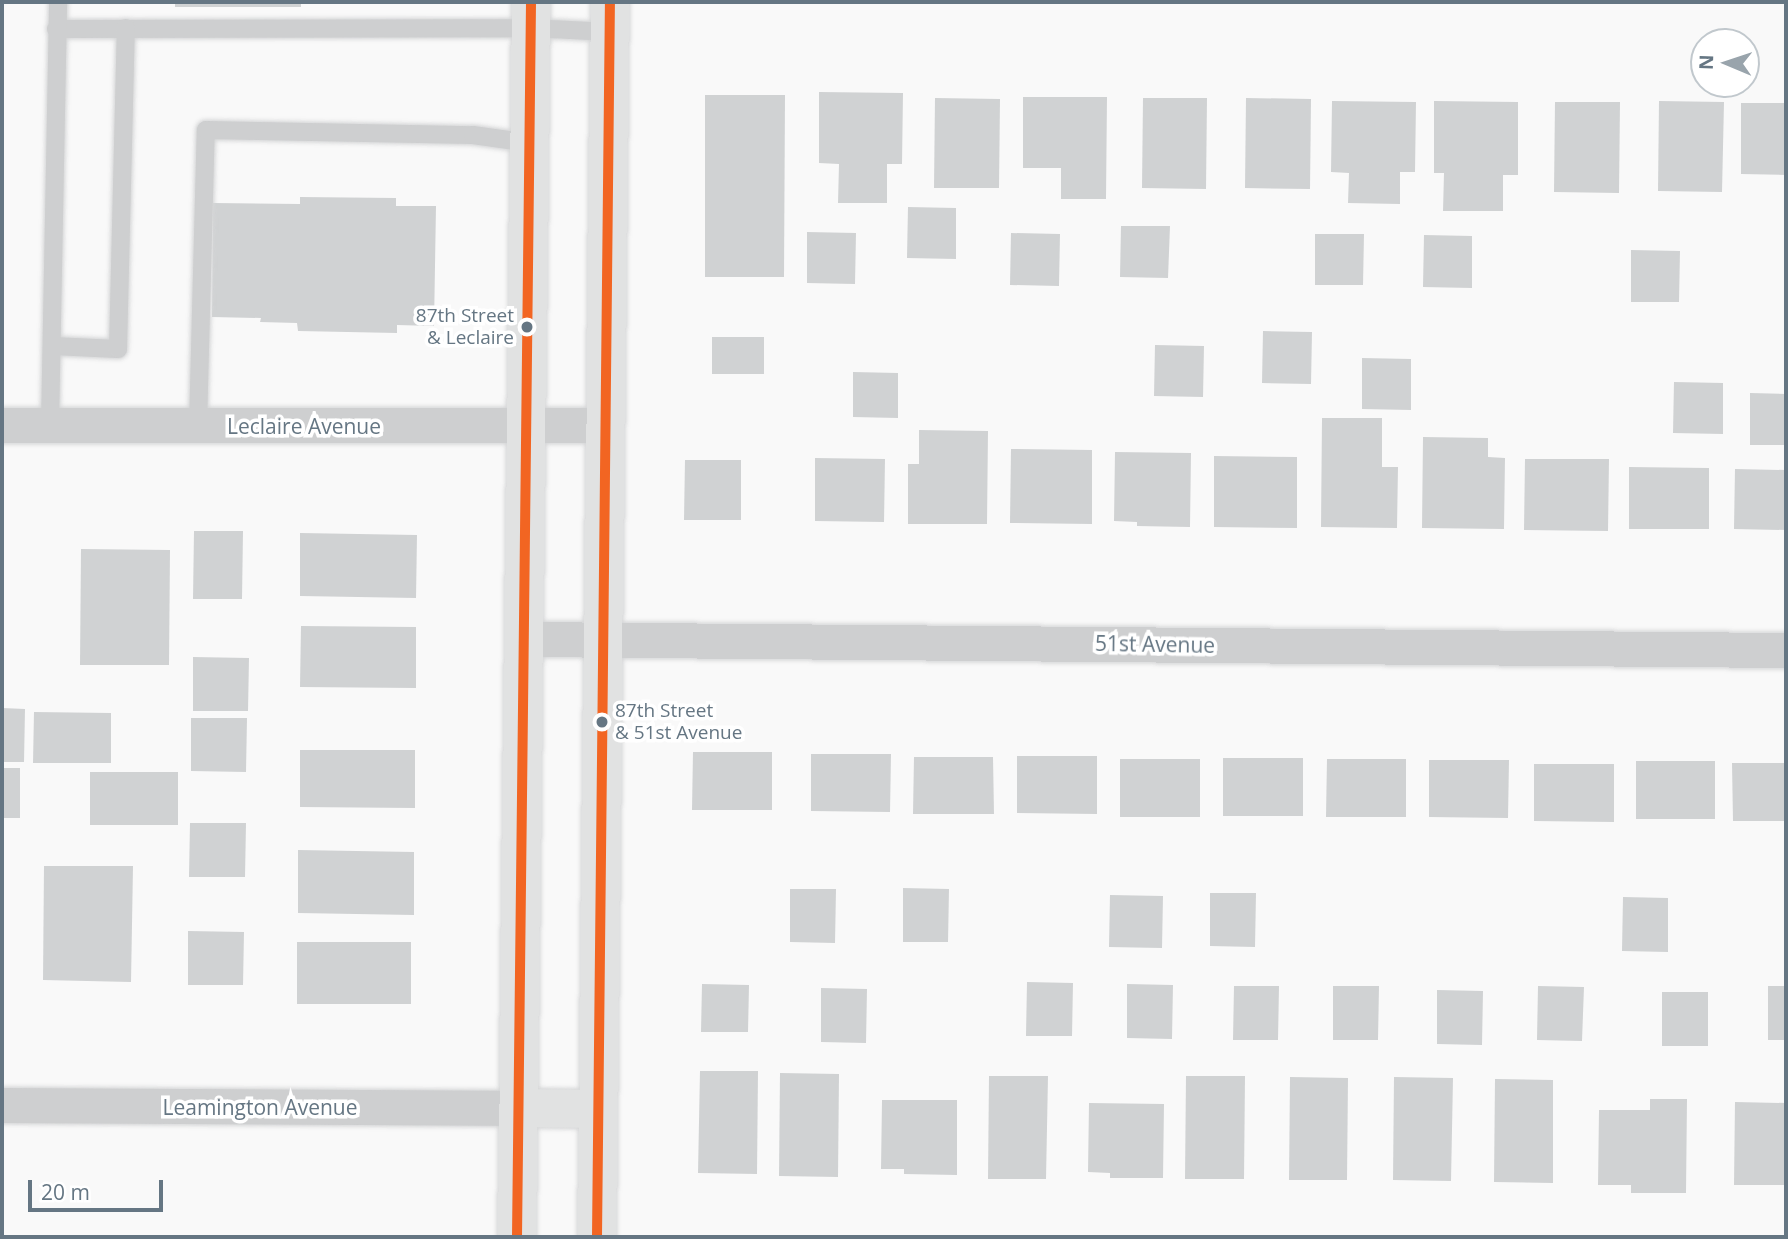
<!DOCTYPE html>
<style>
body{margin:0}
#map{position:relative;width:1788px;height:1239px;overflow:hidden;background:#f9f9f9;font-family:"Open Sans",sans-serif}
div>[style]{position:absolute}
.building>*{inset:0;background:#d0d2d3}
.roads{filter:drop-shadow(0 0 2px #d5d6d7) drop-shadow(0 0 2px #d5d6d7)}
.service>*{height:18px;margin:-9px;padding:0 9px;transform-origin:9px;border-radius:9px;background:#cecfd0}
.minor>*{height:35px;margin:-17.5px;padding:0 17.5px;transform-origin:17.5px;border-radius:17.5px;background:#cecfd0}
.secondary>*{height:38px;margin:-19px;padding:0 19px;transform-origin:19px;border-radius:19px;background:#e1e2e2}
.bus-1>*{height:10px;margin:-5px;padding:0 5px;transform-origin:5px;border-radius:5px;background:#f26522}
.dots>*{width:19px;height:19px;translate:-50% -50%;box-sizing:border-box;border:4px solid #fff;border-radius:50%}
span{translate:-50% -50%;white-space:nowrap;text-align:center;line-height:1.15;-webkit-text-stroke:7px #fff;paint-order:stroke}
.bus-label{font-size:19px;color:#657683}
.right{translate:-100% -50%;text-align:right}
.left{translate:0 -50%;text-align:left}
.street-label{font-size:21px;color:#657683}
.frame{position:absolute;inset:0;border:4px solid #657683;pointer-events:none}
.north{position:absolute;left:1690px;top:28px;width:70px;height:70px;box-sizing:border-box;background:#fff;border:2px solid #c1c8cd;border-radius:50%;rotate:272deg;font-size:19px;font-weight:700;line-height:28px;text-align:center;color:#657683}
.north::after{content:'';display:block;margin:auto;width:24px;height:32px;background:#99a4ac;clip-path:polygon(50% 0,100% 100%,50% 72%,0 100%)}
.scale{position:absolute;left:28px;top:1180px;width:135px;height:32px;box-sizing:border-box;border:4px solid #657683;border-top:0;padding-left:9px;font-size:21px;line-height:24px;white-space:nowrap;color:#657683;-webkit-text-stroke:5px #fff;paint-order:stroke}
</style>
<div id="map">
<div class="building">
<div style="clip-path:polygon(175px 2px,301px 2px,301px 7px,175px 7px)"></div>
<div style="clip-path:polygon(819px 92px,903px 93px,902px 164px,887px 164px,887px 203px,838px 203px,839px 164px,819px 163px)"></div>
<div style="clip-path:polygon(705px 95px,785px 95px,784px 277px,705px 277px)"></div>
<div style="clip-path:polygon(1023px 97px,1107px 97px,1106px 199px,1061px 199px,1061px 168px,1023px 168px)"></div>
<div style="clip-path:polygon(935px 98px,1000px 99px,999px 188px,934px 188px)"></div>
<div style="clip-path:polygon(1143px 98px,1207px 98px,1206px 189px,1142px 188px)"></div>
<div style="clip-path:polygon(1246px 98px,1311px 99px,1310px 189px,1245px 188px)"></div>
<div style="clip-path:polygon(1332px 101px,1416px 102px,1415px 172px,1400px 172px,1400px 204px,1348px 203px,1349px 173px,1331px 172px)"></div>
<div style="clip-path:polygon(1434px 101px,1518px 102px,1518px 175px,1503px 175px,1503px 211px,1443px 211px,1444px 173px,1434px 173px)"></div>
<div style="clip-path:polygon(1659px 101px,1724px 102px,1722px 192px,1658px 191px)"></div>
<div style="clip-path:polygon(1555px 102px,1620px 102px,1619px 193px,1554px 192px)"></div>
<div style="clip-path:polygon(1741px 103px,1786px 103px,1786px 175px,1741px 174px)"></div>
<div style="clip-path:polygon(300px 197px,396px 198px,396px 206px,436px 206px,434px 326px,397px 325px,397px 333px,298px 331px,297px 323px,260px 322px,261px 318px,212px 317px,213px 203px,300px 204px)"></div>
<div style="clip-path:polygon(908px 207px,956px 208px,956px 259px,907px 258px)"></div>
<div style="clip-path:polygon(1121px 226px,1170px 226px,1168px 278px,1120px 277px)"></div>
<div style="clip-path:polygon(807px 232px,856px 233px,855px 284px,807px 283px)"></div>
<div style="clip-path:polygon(1011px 233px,1060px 234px,1059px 286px,1010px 285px)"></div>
<div style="clip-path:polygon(1315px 234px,1364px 234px,1363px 285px,1315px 285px)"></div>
<div style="clip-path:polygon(1424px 235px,1472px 236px,1472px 288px,1423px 287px)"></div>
<div style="clip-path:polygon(1631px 250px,1680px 251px,1679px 302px,1631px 302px)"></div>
<div style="clip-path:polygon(1263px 331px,1312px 332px,1311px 384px,1262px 383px)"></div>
<div style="clip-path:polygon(712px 337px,764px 337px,764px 374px,712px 374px)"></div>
<div style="clip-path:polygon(1155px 345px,1204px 346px,1203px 397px,1154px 396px)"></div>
<div style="clip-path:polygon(1362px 358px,1411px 359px,1411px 410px,1362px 409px)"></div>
<div style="clip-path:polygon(853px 372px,898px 373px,898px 418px,853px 417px)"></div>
<div style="clip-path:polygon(1674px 382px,1723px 383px,1723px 434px,1673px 433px)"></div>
<div style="clip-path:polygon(1750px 393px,1786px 394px,1786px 445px,1750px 445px)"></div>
<div style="clip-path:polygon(1322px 418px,1382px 418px,1382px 467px,1398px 467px,1397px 528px,1321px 527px)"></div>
<div style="clip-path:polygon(919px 430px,988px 431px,987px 524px,908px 524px,908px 464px,919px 464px)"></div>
<div style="clip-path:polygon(1423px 437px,1488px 438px,1488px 457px,1505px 458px,1504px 529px,1422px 528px)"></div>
<div style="clip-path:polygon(1011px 449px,1092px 450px,1092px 524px,1010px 523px)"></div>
<div style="clip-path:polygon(1115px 452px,1191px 453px,1190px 527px,1137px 526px,1137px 522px,1114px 521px)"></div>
<div style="clip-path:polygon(1214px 456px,1297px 457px,1297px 528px,1214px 527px)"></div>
<div style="clip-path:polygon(815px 458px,885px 459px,884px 522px,815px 521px)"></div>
<div style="clip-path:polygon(1525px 459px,1609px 459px,1608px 531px,1524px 530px)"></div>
<div style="clip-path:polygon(685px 460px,741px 460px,741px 520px,684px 520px)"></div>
<div style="clip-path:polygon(1629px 467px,1709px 468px,1709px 529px,1629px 529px)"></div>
<div style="clip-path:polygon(1735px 469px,1786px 470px,1786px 530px,1734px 529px)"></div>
<div style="clip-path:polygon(194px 531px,243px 531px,242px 599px,193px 599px)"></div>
<div style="clip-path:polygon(300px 533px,417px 535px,416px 598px,300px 596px)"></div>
<div style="clip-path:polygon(81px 549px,170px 550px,169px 665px,80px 665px)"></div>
<div style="clip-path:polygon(301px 626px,416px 627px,416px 688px,300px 687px)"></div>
<div style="clip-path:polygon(193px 657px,249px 658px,248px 711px,193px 711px)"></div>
<div style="clip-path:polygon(2px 708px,25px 709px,24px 762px,2px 762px)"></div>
<div style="clip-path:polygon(34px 712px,111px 713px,111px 763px,33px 763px)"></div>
<div style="clip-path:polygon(191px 718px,247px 718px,246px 772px,191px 771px)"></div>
<div style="clip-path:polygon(300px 750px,415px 750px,415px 808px,300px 807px)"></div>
<div style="clip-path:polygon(693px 752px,772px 752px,772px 810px,692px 810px)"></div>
<div style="clip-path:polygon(811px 754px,891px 754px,890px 812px,811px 811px)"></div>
<div style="clip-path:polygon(1017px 756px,1097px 756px,1097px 814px,1017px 813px)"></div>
<div style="clip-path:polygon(914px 757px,993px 757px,994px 814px,913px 814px)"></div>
<div style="clip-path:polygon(1223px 758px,1303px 758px,1303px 816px,1223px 816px)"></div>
<div style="clip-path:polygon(1120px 759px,1200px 759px,1200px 817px,1120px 817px)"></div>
<div style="clip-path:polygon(1327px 759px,1406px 759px,1406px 817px,1326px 817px)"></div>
<div style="clip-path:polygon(1429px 760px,1509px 760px,1508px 818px,1429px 817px)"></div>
<div style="clip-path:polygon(1636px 761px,1715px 761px,1715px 819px,1636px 819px)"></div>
<div style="clip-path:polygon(1732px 763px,1786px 763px,1786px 821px,1733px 821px)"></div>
<div style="clip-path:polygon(1534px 764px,1614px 764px,1614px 822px,1534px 821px)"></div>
<div style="clip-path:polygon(2px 768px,20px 768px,20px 818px,2px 818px)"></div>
<div style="clip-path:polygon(90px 772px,178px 772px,178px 825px,90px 825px)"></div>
<div style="clip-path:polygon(190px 823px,246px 823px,245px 877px,189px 877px)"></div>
<div style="clip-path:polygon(298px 850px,414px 852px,414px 915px,298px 913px)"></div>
<div style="clip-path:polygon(44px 866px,133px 866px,131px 982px,43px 980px)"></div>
<div style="clip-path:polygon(903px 888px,949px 889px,948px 942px,903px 942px)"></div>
<div style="clip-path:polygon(790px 889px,836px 889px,835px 943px,790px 942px)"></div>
<div style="clip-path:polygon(1210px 893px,1256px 893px,1255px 947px,1210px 946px)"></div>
<div style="clip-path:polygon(1110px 895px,1163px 896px,1162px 948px,1109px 947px)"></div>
<div style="clip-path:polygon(1623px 897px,1668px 898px,1668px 952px,1622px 951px)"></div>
<div style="clip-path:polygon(188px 931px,244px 932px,243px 985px,188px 985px)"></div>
<div style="clip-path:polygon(297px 942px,411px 942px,411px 1004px,297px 1004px)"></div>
<div style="clip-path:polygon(1027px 982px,1073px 983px,1072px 1036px,1026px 1036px)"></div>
<div style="clip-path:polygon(702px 984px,749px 985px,748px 1032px,701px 1032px)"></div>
<div style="clip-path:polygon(1127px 984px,1173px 985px,1172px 1039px,1127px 1038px)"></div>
<div style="clip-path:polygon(1234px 986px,1279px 986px,1278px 1040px,1233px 1040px)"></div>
<div style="clip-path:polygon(1333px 986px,1379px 986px,1378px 1040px,1333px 1040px)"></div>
<div style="clip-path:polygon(1538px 986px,1584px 987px,1582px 1041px,1537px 1040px)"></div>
<div style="clip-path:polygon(1768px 986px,1786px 986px,1786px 1040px,1768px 1040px)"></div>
<div style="clip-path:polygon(821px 988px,867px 989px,866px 1043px,821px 1042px)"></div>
<div style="clip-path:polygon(1437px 990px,1483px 991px,1482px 1045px,1437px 1044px)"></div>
<div style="clip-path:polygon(1662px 992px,1708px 992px,1708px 1046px,1662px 1046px)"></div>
<div style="clip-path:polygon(700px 1071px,758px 1071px,757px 1174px,698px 1173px)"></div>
<div style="clip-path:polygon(780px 1073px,839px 1074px,838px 1177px,779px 1176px)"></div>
<div style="clip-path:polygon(989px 1076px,1048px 1076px,1046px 1179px,988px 1179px)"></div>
<div style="clip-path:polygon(1186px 1076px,1245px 1076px,1244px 1179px,1185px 1179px)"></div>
<div style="clip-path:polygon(1290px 1077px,1348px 1078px,1347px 1180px,1289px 1180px)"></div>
<div style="clip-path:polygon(1394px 1077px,1453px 1078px,1451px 1181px,1393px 1180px)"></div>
<div style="clip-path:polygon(1495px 1079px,1553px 1080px,1553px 1183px,1494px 1182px)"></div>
<div style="clip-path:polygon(1650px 1099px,1687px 1099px,1686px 1193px,1631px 1193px,1631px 1185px,1598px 1185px,1599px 1110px,1650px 1110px)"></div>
<div style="clip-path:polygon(882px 1100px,957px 1100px,957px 1175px,904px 1174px,904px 1169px,881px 1169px)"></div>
<div style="clip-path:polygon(1735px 1102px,1786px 1103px,1786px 1185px,1734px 1185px)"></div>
<div style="clip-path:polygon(1089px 1103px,1164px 1104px,1163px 1178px,1110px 1178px,1110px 1173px,1088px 1172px)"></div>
</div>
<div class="roads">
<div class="service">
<div style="left:56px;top:29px;width:474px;rotate:-0.1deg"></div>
<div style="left:530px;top:28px;width:80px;rotate:2.9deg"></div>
<div style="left:52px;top:346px;width:66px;rotate:2.6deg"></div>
<div style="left:118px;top:349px;width:321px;rotate:-88.6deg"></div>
<div style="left:50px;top:425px;width:423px;rotate:-88.9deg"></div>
<div style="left:198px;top:426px;width:296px;rotate:-88.5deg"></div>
<div style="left:206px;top:130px;width:267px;rotate:1.1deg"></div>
<div style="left:473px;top:135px;width:57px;rotate:8.1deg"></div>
</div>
<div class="minor">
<div style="left:2px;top:425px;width:604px"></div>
<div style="left:524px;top:639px;width:1262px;rotate:0.5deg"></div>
<div style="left:2px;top:1105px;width:517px;rotate:0.33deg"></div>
</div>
<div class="secondary">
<div style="left:519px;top:1108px;width:79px;rotate:0.7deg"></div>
<div style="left:517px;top:1237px;width:1235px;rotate:-89.35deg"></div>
<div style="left:597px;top:1237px;width:1235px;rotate:-89.4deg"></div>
</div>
</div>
<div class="bus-1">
<div style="left:517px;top:1237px;width:1235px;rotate:-89.35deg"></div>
<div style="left:597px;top:1237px;width:1235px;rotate:-89.4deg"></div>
</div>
<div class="dots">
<div style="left:527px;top:327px;background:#657683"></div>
<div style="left:602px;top:722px;background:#657683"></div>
</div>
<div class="bus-label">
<span class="right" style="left:514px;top:327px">87th Street<br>&amp; Leclaire</span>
<span class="left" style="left:615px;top:722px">87th Street<br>&amp; 51st Avenue</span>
</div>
<div class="street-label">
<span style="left:304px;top:426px">Leclaire Avenue</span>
<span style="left:1155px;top:644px;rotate:1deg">51st Avenue</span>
<span style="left:260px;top:1107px">Leamington Avenue</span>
</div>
<div class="frame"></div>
<div class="north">N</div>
<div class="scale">20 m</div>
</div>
